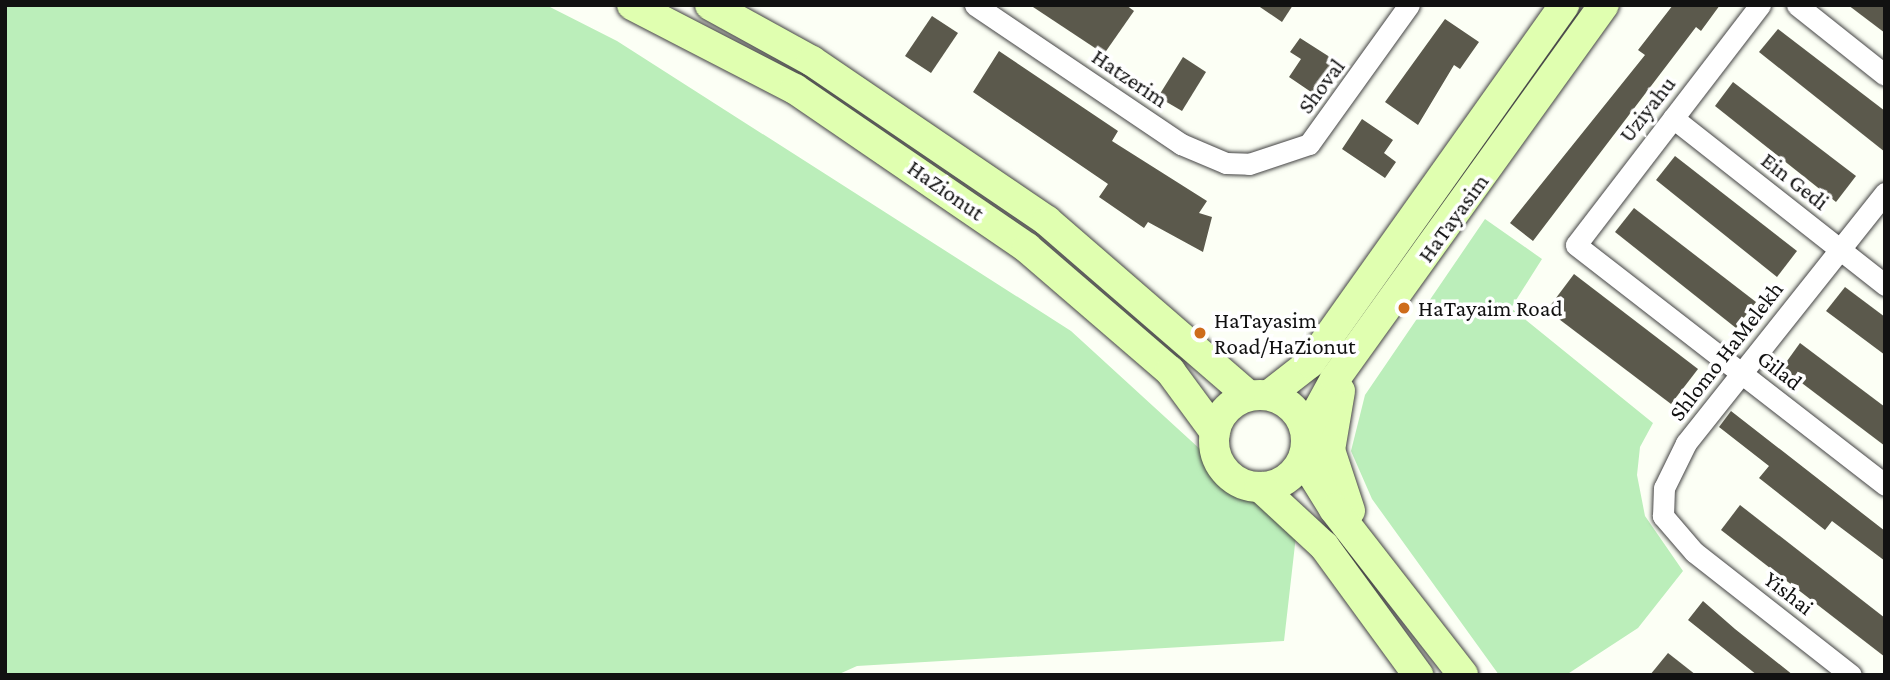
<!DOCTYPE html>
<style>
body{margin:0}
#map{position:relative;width:1890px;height:680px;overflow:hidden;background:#fcfff5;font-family:"Crimson Pro",serif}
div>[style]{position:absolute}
.green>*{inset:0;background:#bbeeba}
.building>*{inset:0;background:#5b594c}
.roads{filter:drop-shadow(0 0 2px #444) drop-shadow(0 0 2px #444)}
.street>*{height:21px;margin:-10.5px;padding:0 10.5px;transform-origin:10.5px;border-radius:10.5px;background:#fff}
.secondary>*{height:30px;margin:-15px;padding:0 15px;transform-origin:15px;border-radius:15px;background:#e0ffb0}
.secondary>.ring{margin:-15px;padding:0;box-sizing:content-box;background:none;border:30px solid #e0ffb0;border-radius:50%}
.dots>*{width:19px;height:19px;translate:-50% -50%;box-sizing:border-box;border:4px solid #fff;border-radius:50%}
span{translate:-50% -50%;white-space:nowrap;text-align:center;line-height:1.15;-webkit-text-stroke:7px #fff;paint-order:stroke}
.street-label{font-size:23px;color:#111}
.poi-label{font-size:23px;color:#111}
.left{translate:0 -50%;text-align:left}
.frame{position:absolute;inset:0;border:7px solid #111;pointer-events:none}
</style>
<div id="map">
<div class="green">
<div style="clip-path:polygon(5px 5px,546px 5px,617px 41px,1071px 331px,1236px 482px,1297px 527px,1284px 641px,857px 666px,837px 675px,5px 675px)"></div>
<div style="clip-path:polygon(1485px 219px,1542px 259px,1511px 308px,1653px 423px,1640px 447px,1637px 475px,1645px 516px,1683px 571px,1638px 628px,1566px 675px,1499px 675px,1372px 499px,1351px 451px,1365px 395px)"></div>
</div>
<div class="building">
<div style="clip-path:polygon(1030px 5px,1126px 5px,1134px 11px,1104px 54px)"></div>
<div style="clip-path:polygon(1257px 5px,1293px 5px,1282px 22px)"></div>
<div style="clip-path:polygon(1673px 5px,1720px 5px,1701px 31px,1696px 27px,1533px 241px,1510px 223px,1645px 55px,1638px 50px)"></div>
<div style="clip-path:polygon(1848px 5px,1885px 5px,1885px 33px)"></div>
<div style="clip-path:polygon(932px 16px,958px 33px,931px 73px,905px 56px)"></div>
<div style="clip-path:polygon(1445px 19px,1479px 42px,1460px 69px,1454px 65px,1418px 125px,1385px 102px)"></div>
<div style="clip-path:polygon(1778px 29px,1885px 111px,1885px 152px,1759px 52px)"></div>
<div style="clip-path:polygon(1300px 38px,1336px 61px,1314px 94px,1289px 77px,1301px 59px,1290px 52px)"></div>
<div style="clip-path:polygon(999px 51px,1118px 131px,1112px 141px,1207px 201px,1199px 213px,1212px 217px,1203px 252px,1148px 222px,1144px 228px,1099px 197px,1108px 184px,973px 92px)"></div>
<div style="clip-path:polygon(1183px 57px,1206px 72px,1182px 111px,1158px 97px)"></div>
<div style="clip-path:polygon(1733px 82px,1856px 176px,1836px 202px,1715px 106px)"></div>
<div style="clip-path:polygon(1362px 119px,1393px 140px,1384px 153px,1396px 162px,1385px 178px,1342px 149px)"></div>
<div style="clip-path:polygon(1675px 156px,1797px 251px,1777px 277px,1656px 180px)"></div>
<div style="clip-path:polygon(1634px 208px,1756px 302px,1736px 328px,1615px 232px)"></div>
<div style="clip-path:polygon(1574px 274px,1698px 369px,1671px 404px,1547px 310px)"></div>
<div style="clip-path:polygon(1845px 287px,1885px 317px,1885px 355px,1826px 311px)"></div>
<div style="clip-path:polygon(1800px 343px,1885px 407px,1885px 446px,1782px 368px)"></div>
<div style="clip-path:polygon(1731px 411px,1885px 531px,1885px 561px,1832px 521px,1825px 530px,1759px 478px,1769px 466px,1719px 427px)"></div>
<div style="clip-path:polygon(1740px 505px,1885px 618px,1885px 657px,1721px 530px)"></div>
<div style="clip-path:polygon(1703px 601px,1735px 629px,1793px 675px,1757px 675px,1688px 620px)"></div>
<div style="clip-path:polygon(1668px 653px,1696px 675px,1650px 675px)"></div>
</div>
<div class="roads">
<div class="street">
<div style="left:975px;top:5px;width:249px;rotate:34deg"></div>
<div style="left:1181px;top:144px;width:49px;rotate:22.9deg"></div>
<div style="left:1226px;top:163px;width:23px;rotate:2deg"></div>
<div style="left:1249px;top:164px;width:63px;rotate:-18.4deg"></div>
<div style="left:1309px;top:144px;width:171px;rotate:-54.3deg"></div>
<div style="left:1760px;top:5px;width:302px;rotate:127.5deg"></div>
<div style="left:1576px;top:245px;width:391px;rotate:37.8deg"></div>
<div style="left:1797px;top:5px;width:112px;rotate:38.5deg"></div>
<div style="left:1673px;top:118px;width:270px;rotate:38.2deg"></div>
<div style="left:1851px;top:675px;width:199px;rotate:-141.9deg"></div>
<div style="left:1694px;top:552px;width:48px;rotate:-130.7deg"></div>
<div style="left:1663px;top:516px;width:28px;rotate:-88deg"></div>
<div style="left:1664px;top:488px;width:50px;rotate:-63.9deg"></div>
<div style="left:1686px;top:443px;width:320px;rotate:-51.5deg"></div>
</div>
<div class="secondary">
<div style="left:632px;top:5px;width:183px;rotate:27.3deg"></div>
<div style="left:795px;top:89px;width:281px;rotate:34.4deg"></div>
<div style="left:1027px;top:248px;width:189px;rotate:40.7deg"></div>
<div style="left:1170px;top:371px;width:76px;rotate:53.6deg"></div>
<div style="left:710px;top:5px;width:116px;rotate:28.8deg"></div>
<div style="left:812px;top:61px;width:284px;rotate:34.2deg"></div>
<div style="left:1047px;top:221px;width:267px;rotate:40.9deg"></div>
<div style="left:1340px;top:391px;width:60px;rotate:99.6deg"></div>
<div style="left:1330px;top:450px;width:64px;rotate:71.8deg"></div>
<div class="ring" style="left:1214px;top:395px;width:62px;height:62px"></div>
<div style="left:1269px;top:395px;width:52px;rotate:-38deg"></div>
<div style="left:1310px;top:363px;width:439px;rotate:-54.6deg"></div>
<div style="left:1306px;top:432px;width:60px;rotate:-61.3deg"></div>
<div style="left:1335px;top:379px;width:461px;rotate:-54.3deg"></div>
<div style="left:1303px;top:459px;width:59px;rotate:58.2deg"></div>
<div style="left:1334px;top:509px;width:210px;rotate:52.1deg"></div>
<div style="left:1260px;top:487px;width:87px;rotate:42.7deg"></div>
<div style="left:1324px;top:546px;width:160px;rotate:53.9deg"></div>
</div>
</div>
<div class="dots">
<div style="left:1404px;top:308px;background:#ce6c1c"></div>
<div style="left:1200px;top:333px;background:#ce6c1c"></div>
</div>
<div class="street-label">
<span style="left:1130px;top:78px;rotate:34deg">Hatzerim</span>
<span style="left:1321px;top:86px;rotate:-53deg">Shoval</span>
<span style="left:1647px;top:109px;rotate:-52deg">Uziyahu</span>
<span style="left:1795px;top:181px;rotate:38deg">Ein Gedi</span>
<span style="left:946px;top:190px;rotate:35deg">HaZionut</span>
<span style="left:1453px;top:218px;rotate:-54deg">HaTayasim</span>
<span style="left:1726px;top:351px;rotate:-52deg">Shlomo HaMelekh</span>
<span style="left:1780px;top:370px;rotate:38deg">Gilad</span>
<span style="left:1789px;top:593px;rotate:38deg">Yishai</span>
</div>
<div class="poi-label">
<span class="left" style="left:1418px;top:308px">HaTayaim Road</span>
<span class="left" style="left:1214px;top:333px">HaTayasim<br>Road/HaZionut</span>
</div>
<div class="frame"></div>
</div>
